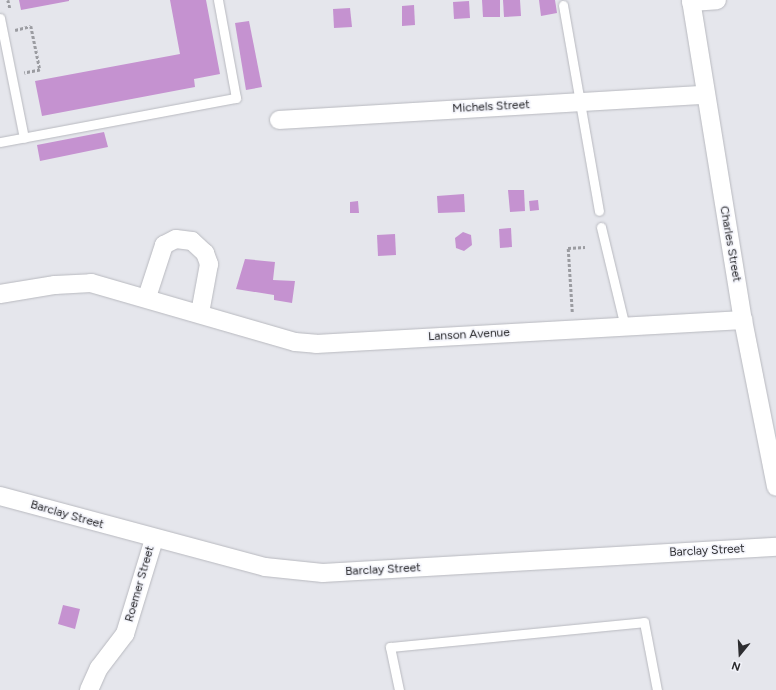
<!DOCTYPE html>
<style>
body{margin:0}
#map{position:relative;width:776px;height:690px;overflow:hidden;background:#e5e6ec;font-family:Figtree,sans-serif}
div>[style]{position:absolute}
.building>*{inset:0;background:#c592d0}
.path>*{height:2.5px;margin-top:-1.25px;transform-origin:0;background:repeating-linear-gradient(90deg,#9b9ca1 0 3px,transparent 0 5px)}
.roads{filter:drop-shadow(0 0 1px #b8b9bf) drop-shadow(0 0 1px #b8b9bf)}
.lane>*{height:9px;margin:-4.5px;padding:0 4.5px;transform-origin:4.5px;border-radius:4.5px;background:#fff}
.street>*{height:18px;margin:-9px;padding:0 9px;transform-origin:9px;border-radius:9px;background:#fff}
span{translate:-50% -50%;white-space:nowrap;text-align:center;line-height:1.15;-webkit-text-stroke:3px #f2f3fa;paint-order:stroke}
.street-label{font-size:12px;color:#2d2d30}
.north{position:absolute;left:720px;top:634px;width:40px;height:40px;-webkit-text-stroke:3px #f2f3fa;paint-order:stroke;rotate:198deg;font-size:11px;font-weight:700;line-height:16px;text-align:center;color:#2d2d30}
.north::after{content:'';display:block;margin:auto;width:14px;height:18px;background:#2d2d30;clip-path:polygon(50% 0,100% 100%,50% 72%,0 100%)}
</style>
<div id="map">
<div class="building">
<div style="clip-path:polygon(19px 0,69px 0,69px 1px,21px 10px)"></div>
<div style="clip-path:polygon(170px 0,206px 0,220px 74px,194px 79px,195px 87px,42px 116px,35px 81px,180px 54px)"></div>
<div style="clip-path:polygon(482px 0,500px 0,500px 17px,483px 17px)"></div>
<div style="clip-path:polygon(503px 0,520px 0,521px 16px,504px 17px)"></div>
<div style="clip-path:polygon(539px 0,555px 0,557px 13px,541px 16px)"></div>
<div style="clip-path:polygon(469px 1px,470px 18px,454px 19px,453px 2px)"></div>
<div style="clip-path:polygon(414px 5px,415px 25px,402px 26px,402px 6px)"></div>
<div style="clip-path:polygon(350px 8px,352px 27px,334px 28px,333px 9px)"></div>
<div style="clip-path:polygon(249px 21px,262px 87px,246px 90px,235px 23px)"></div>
<div style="clip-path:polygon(104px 132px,108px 147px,40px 161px,37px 145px)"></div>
<div style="clip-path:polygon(508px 190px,524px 190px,525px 211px,510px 212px)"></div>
<div style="clip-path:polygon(464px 194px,465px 212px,438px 213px,437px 196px)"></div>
<div style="clip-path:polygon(538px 200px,539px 210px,530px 211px,529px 201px)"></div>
<div style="clip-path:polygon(358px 201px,359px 213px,350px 213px,350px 202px)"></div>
<div style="clip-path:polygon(511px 228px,512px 247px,500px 248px,499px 229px)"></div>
<div style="clip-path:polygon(463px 232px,471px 235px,472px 245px,464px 251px,456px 248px,455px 238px)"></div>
<div style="clip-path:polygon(395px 234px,396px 255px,378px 256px,377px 235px)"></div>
<div style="clip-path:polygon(245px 259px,275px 262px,273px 280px,295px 281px,292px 303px,274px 300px,274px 295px,236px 289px)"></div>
<div style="clip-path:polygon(63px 605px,80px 609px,75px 629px,58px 624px)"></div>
</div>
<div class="path">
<div style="left:8px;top:0;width:8px;rotate:76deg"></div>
<div style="left:15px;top:30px;width:16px;rotate:-14deg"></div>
<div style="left:31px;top:26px;width:45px;rotate:78.4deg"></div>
<div style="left:40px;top:70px;width:16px;rotate:169deg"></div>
<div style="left:572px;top:312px;width:64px;rotate:-93.6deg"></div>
<div style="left:568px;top:248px;width:17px;rotate:-3deg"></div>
</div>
<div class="roads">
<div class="lane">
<div style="left:563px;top:5px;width:209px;rotate:80.1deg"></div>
<div style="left:0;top:18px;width:122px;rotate:78.7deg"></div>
<div style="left:0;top:142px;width:240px;rotate:-10.6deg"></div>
<div style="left:236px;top:98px;width:100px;rotate:-100.4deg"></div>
<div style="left:601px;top:227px;width:103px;rotate:76.5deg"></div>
<div style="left:399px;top:690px;width:44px;rotate:-101.8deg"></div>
<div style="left:390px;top:647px;width:255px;rotate:-5.6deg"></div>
<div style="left:644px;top:622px;width:69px;rotate:79.2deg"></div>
</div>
<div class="street">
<div style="left:691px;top:0;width:324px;rotate:80.8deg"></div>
<div style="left:743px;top:320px;width:170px;rotate:78.8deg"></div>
<div style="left:691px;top:2px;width:26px;rotate:-4deg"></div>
<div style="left:279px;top:120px;width:426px;rotate:-3.4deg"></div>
<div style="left:0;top:294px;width:56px;rotate:-9.3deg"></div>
<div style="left:55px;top:285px;width:36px;rotate:-3deg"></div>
<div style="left:91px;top:283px;width:212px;rotate:16.1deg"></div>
<div style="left:295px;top:342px;width:21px;rotate:5deg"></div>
<div style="left:316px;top:344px;width:428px;rotate:-3.2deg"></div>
<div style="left:147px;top:297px;width:55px;rotate:-71.9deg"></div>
<div style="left:164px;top:245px;width:13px;rotate:-27deg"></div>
<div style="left:176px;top:239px;width:16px;rotate:7deg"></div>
<div style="left:192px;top:241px;width:18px;rotate:43deg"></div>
<div style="left:205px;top:253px;width:12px;rotate:70deg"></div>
<div style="left:209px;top:264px;width:50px;rotate:100.4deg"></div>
<div style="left:0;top:496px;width:274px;rotate:15deg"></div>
<div style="left:265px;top:567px;width:58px;rotate:5.9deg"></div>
<div style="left:323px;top:573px;width:454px;rotate:-3.3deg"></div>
<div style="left:89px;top:690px;width:24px;rotate:-66deg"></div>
<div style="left:99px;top:668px;width:43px;rotate:-52.6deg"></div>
<div style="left:125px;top:634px;width:99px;rotate:-73deg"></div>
</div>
</div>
<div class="street-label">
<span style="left:491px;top:107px;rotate:-3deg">Michels Street</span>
<span style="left:730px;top:244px;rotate:80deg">Charles Street</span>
<span style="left:469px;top:335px;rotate:-3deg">Lanson Avenue</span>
<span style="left:67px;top:515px;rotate:16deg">Barclay Street</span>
<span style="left:707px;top:551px;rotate:-3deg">Barclay Street</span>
<span style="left:383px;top:570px;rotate:-3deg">Barclay Street</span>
<span style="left:140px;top:584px;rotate:-74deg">Roemer Street</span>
</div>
<div class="north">N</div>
</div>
